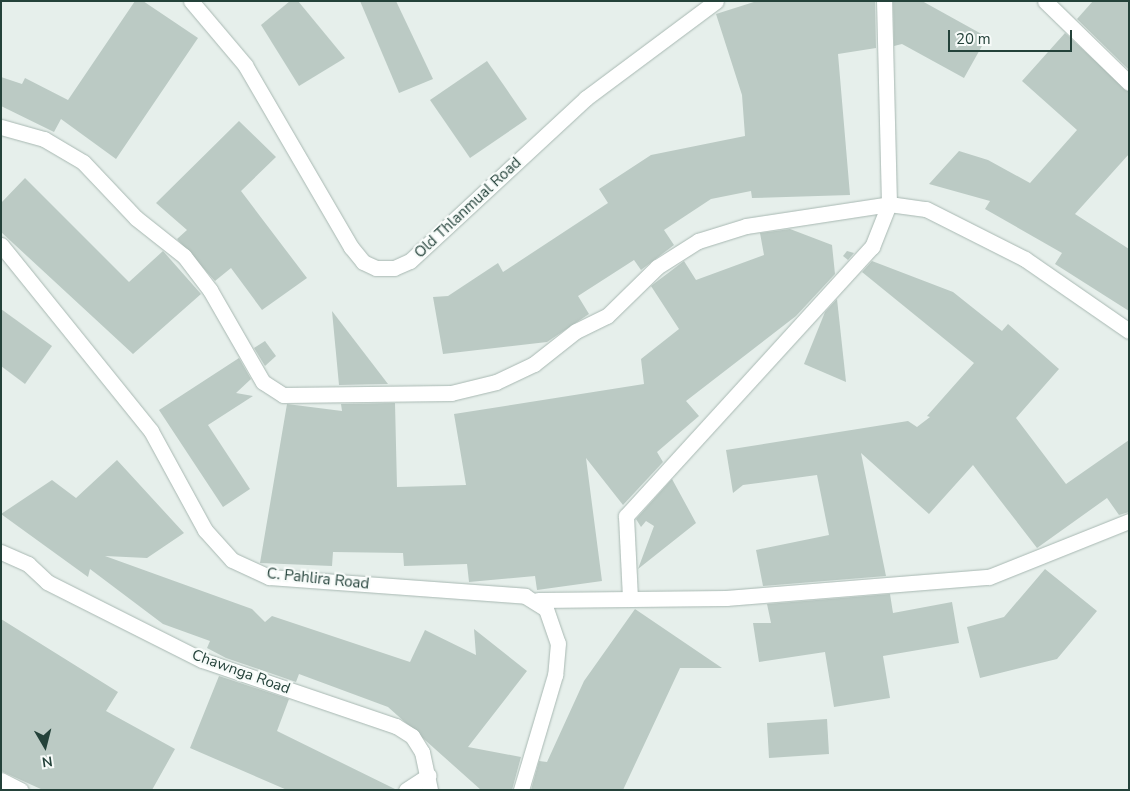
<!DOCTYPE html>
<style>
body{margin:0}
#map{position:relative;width:1130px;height:791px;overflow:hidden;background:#e6efeb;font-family:"Nunito Sans",sans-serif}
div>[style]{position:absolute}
.building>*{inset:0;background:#bbcac4}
.roads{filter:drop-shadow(0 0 1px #a8b8b2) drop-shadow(0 0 1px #a8b8b2)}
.street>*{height:15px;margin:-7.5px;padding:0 7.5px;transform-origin:7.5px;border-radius:7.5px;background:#fff}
span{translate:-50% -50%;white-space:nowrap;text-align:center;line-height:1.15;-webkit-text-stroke:4.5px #f7fbf9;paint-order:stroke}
.street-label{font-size:15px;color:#24423a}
.frame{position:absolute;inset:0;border:2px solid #24423a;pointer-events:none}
.north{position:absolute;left:20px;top:721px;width:50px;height:50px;-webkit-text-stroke:4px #f7fbf9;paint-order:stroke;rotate:172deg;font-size:14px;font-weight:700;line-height:20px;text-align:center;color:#24423a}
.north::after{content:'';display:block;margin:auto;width:18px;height:22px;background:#24423a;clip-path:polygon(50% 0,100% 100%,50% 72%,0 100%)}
.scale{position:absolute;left:948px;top:30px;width:124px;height:22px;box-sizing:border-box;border:2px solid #24423a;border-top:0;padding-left:6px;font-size:15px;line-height:18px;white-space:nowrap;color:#24423a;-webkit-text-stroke:4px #f7fbf9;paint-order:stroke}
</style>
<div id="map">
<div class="building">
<div style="clip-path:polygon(135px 1px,143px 1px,198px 38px,116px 159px,61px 119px,54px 132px,1px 106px,1px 77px,22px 84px,25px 78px,68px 100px)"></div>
<div style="clip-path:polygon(290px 1px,298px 1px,345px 58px,299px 86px,261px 25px)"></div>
<div style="clip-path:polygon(360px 1px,396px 1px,433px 79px,399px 93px)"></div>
<div style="clip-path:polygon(757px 1px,875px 1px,876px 48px,838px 54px,850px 195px,752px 198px,751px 191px,711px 199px,664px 230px,674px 245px,641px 270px,634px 260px,578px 296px,589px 314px,547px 342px,443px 354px,433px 297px,448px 296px,498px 263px,503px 272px,608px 203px,599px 189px,651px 155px,745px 136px,742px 95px,716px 14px)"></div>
<div style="clip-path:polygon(893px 1px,922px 1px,987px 37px,964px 78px,902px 44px,894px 46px)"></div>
<div style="clip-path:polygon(1093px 1px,1129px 1px,1129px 70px,1077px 19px)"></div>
<div style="clip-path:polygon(1065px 33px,1129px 92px,1129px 154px,1075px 214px,1129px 249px,1129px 311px,1055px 264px,1062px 253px,985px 209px,990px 201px,929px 184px,959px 151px,988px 160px,1030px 183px,1077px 130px,1022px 81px)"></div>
<div style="clip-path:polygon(487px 61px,527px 119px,470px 158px,430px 100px)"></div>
<div style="clip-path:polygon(239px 121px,276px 157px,241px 191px,307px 278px,262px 310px,231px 268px,215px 281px,177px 239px,187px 230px,156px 203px)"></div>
<div style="clip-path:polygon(25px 178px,129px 282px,163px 251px,201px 294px,133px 354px,1px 232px,1px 203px)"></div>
<div style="clip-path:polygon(790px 229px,832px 245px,835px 274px,796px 316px,686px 401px,699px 416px,657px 452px,663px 462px,623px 505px,586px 458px,602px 581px,537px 590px,535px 576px,469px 582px,467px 564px,404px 566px,403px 553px,333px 552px,332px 566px,260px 563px,287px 404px,342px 411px,341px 404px,395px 403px,397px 487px,466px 485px,454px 414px,644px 384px,641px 359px,679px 329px,651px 286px,684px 261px,696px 280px,764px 255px,760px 233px)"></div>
<div style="clip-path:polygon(847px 251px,854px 253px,848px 260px,843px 256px)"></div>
<div style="clip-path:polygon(872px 261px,953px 292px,1002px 331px,1008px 324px,1059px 369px,1016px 418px,1066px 484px,1129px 440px,1129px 512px,1119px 515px,1107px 498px,1037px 548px,973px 465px,929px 514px,861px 453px,886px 576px,763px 586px,756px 550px,829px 535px,817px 475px,743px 485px,733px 493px,726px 450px,908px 421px,917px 427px,930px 417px,927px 416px,974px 363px,862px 272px)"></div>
<div style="clip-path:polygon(837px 299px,846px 382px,804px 364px,825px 312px)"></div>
<div style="clip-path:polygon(1px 309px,52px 346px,25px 384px,1px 366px)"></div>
<div style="clip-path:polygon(332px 311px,388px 384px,339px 385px)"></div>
<div style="clip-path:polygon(265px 341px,276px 356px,265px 366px,254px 348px)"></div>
<div style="clip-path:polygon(239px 358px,251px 379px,236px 393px,253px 396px,208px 425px,250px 489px,223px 507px,159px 410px)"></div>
<div style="clip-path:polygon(117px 460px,184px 533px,147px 558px,105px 556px,252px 609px,265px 622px,272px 616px,410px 662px,425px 630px,476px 655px,474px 629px,527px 671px,468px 747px,521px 757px,512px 790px,481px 790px,388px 707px,299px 674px,296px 682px,226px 658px,207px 648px,210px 641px,163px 624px,90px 569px,88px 577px,1px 514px,52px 480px,76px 498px)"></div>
<div style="clip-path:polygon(672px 479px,696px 523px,638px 569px,654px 526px,646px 521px,641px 527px,636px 519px)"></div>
<div style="clip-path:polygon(1045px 569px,1097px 611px,1057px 659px,980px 678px,967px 627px,1004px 617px)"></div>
<div style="clip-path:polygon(890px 594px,893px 613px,952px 602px,959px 643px,883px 656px,890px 698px,834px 707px,825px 652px,759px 662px,753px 623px,771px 623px,767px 604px)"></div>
<div style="clip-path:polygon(635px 609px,722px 668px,680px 668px,623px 790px,531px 790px,539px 761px,547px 762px,584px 681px)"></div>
<div style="clip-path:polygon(1px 619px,118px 692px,106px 711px,175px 749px,152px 790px,43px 790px,1px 771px)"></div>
<div style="clip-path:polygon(219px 676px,289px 699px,277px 731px,397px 790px,287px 790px,190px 748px)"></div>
<div style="clip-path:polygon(827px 719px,829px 754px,769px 758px,767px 723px)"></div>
</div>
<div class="roads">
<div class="street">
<div style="left:191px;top:1px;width:84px;rotate:49.8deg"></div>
<div style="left:245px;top:65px;width:211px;rotate:59.8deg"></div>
<div style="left:351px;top:247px;width:19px;rotate:51deg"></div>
<div style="left:363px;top:262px;width:14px;rotate:25deg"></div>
<div style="left:376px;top:268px;width:18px"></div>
<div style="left:394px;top:268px;width:17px;rotate:-24deg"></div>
<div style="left:410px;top:261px;width:240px;rotate:-42.8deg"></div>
<div style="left:586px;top:98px;width:162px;rotate:-36.7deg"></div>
<div style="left:1045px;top:1px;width:117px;rotate:44.3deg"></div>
<div style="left:1px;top:127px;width:45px;rotate:15.6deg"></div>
<div style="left:44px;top:139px;width:45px;rotate:30.5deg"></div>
<div style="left:83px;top:162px;width:77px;rotate:46.6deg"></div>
<div style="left:136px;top:218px;width:61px;rotate:38.4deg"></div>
<div style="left:184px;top:256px;width:43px;rotate:52.6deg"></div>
<div style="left:210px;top:290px;width:106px;rotate:60.1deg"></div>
<div style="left:263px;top:382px;width:24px;rotate:33deg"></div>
<div style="left:283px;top:395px;width:168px;rotate:-0.7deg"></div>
<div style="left:451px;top:393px;width:46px;rotate:-13.7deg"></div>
<div style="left:496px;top:382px;width:42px;rotate:-25.3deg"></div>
<div style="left:534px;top:364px;width:53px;rotate:-38.2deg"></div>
<div style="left:576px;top:331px;width:34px;rotate:-26deg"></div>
<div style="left:607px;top:316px;width:70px;rotate:-44.4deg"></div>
<div style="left:657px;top:267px;width:49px;rotate:-32.4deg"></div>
<div style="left:698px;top:241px;width:50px;rotate:-17.4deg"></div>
<div style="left:746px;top:226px;width:145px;rotate:-8.7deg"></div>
<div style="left:889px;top:204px;width:37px;rotate:8deg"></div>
<div style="left:926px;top:209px;width:111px;rotate:26.8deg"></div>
<div style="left:1025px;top:259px;width:126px;rotate:34.7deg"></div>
<div style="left:1px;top:245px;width:239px;rotate:51.1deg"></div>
<div style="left:151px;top:431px;width:113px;rotate:61.4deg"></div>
<div style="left:205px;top:530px;width:40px;rotate:48deg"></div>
<div style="left:232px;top:560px;width:41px;rotate:24.7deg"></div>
<div style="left:269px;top:577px;width:257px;rotate:4.2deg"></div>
<div style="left:525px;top:596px;width:25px;rotate:32deg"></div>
<div style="left:546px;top:609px;width:36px;rotate:71deg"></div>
<div style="left:558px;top:643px;width:32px;rotate:95deg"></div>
<div style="left:555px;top:675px;width:120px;rotate:106.5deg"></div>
<div style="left:1px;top:552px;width:30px;rotate:24deg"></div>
<div style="left:28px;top:564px;width:26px;rotate:43deg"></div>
<div style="left:47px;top:582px;width:174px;rotate:26.7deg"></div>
<div style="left:202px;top:660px;width:205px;rotate:18.8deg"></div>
<div style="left:396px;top:726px;width:19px;rotate:32deg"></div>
<div style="left:412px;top:736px;width:19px;rotate:58deg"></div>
<div style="left:422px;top:752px;width:39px;rotate:78deg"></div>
<div style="left:630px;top:598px;width:82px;rotate:-92.8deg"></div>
<div style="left:626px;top:516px;width:365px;rotate:-47.6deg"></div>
<div style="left:872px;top:247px;width:46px;rotate:-68.4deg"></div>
<div style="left:889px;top:204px;width:203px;rotate:-91.4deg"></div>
<div style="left:538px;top:600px;width:188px;rotate:-0.6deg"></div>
<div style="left:726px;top:598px;width:264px;rotate:-4.6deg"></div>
<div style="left:989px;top:577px;width:151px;rotate:-21.8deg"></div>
<div style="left:1px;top:780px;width:22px;rotate:27deg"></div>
<div style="left:406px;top:790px;width:27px;rotate:-33deg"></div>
</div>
</div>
<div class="street-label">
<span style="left:468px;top:208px;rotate:-43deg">Old Thlanmual Road</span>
<span style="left:318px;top:579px;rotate:6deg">C. Pahlira Road</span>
<span style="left:241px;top:672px;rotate:20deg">Chawnga Road</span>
</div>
<div class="frame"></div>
<div class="north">N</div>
<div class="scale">20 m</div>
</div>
